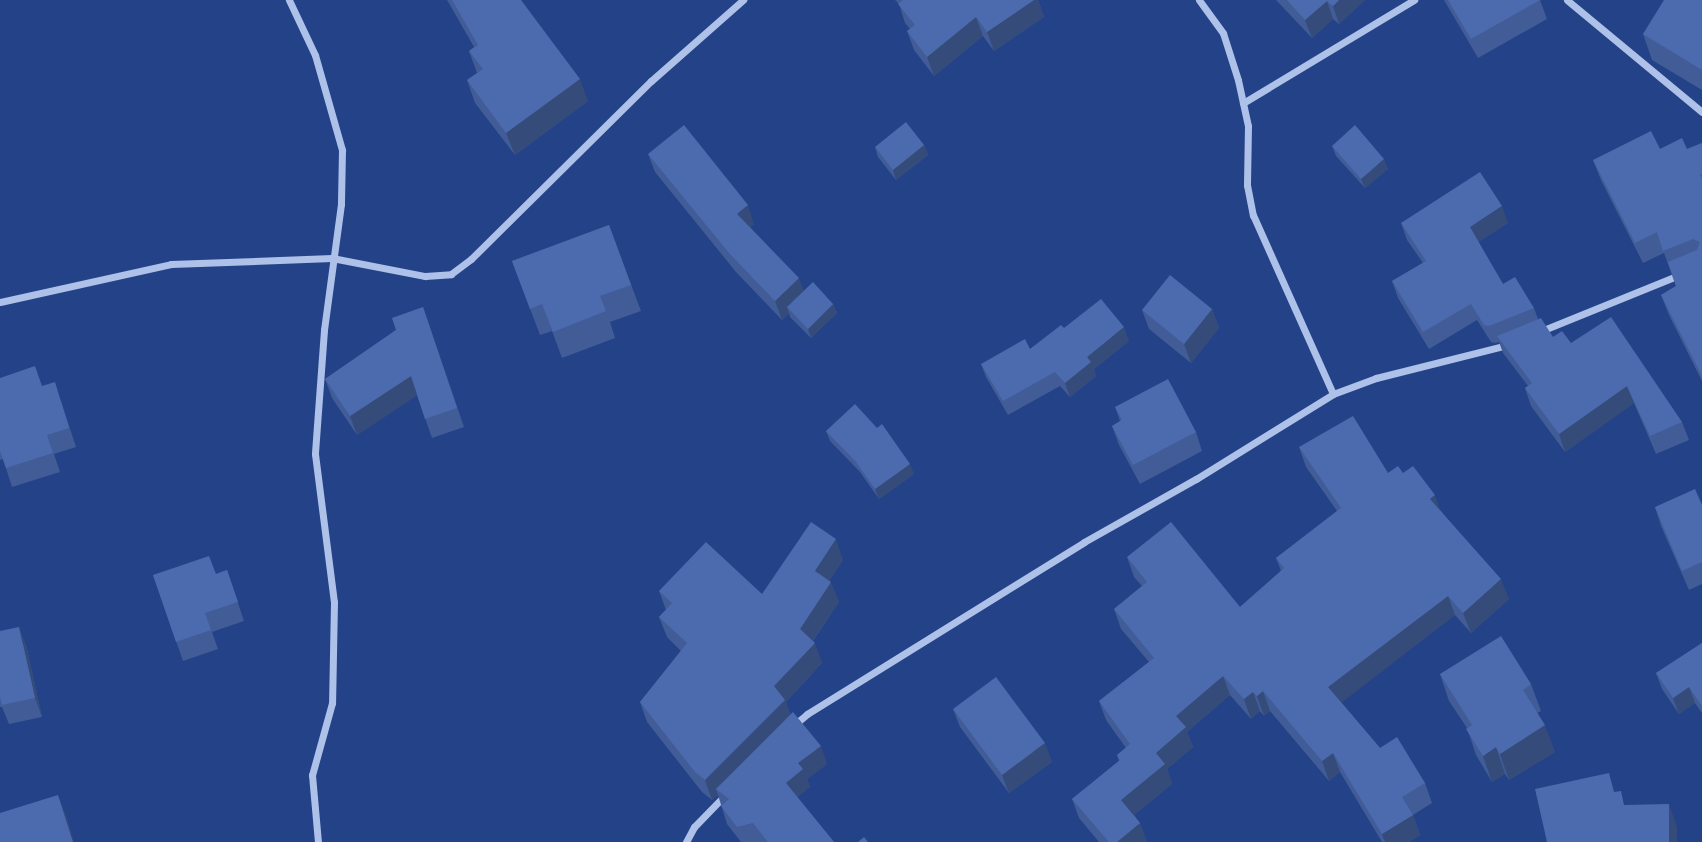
<!DOCTYPE html>
<style>
body{margin:0}
#map{position:relative;width:1702px;height:842px;overflow:hidden;background:#244287;font-family:"Source Sans 3",sans-serif}
div>[style]{position:absolute}
.street>*{height:7px;margin:-3.5px;padding:0 3.5px;transform-origin:3.5px;border-radius:3.5px;background:#aec1e9}
.wall>*{inset:0;background:#415c96}
.shaded-wall>*{inset:0;background:#354b7a}
.building>*{inset:0;background:#4c6bae}
span{translate:-50% -50%;white-space:nowrap;text-align:center;line-height:1.15;-webkit-text-stroke:5px #244287;paint-order:stroke}
</style>
<div id="map">
<div class="street">
<div style="left:289px;top:0;width:61px;rotate:64.7deg"></div>
<div style="left:315px;top:55px;width:99px;rotate:74.1deg"></div>
<div style="left:342px;top:150px;width:54px;rotate:91.1deg"></div>
<div style="left:341px;top:204px;width:127px;rotate:97.7deg"></div>
<div style="left:324px;top:330px;width:124px;rotate:94.2deg"></div>
<div style="left:315px;top:454px;width:149px;rotate:82.7deg"></div>
<div style="left:334px;top:602px;width:101px;rotate:91.1deg"></div>
<div style="left:332px;top:703px;width:75px;rotate:105.5deg"></div>
<div style="left:312px;top:775px;width:67px;rotate:84.9deg"></div>
<div style="left:1199px;top:0;width:41px;rotate:54deg"></div>
<div style="left:1223px;top:33px;width:49px;rotate:72.3deg"></div>
<div style="left:1238px;top:80px;width:47px;rotate:77.7deg"></div>
<div style="left:1248px;top:126px;width:59px;rotate:91deg"></div>
<div style="left:1247px;top:185px;width:31px;rotate:79deg"></div>
<div style="left:1253px;top:215px;width:196px;rotate:65.9deg"></div>
<div style="left:1567px;top:0;width:175px;rotate:39.7deg"></div>
<div style="left:1243px;top:103px;width:200px;rotate:-31.1deg"></div>
<div style="left:0;top:302px;width:175px;rotate:-12.5deg"></div>
<div style="left:171px;top:264px;width:161px;rotate:-2.1deg"></div>
<div style="left:332px;top:258px;width:95px;rotate:11deg"></div>
<div style="left:425px;top:276px;width:26px;rotate:-4deg"></div>
<div style="left:451px;top:274px;width:25px;rotate:-37deg"></div>
<div style="left:471px;top:259px;width:253px;rotate:-44.7deg"></div>
<div style="left:651px;top:81px;width:123px;rotate:-41.4deg"></div>
<div style="left:1541px;top:331px;width:149px;rotate:-22.1deg"></div>
<div style="left:794px;top:725px;width:17px;rotate:-40deg"></div>
<div style="left:807px;top:714px;width:326px;rotate:-31.8deg"></div>
<div style="left:1084px;top:542px;width:129px;rotate:-29.4deg"></div>
<div style="left:1196px;top:479px;width:161px;rotate:-31.8deg"></div>
<div style="left:1333px;top:394px;width:46px;rotate:-20.4deg"></div>
<div style="left:1376px;top:378px;width:135px;rotate:-14.1deg"></div>
<div style="left:686px;top:842px;width:17px;rotate:-62deg"></div>
<div style="left:694px;top:827px;width:43px;rotate:-45.9deg"></div>
</div>
<div class="wall">
<div style="clip-path:polygon(447px 0,521px 0,588px 101px,515px 155px,475px 103px,467px 80px,477px 73px,469px 51px,474px 47px)"></div>
<div style="clip-path:polygon(895px 0,1038px 0,1044px 17px,994px 51px,983px 36px,934px 76px,914px 50px,907px 31px,910px 29px,905px 23px,899px 4px)"></div>
<div style="clip-path:polygon(1276px 0,1365px 0,1339px 24px,1333px 19px,1312px 38px)"></div>
<div style="clip-path:polygon(1444px 0,1540px 0,1547px 19px,1478px 58px)"></div>
<div style="clip-path:polygon(1702px 0,1702px 90px,1652px 60px,1643px 34px)"></div>
<div style="clip-path:polygon(1702px 143px,1702px 381px,1669px 315px,1661px 295px,1676px 286px,1664px 253px,1643px 263px,1601px 180px,1593px 160px,1687px 149px)"></div>
<div style="clip-path:polygon(924px 145px,928px 155px,896px 180px,878px 157px,875px 147px)"></div>
<div style="clip-path:polygon(1332px 146px,1388px 169px,1365px 188px,1336px 156px)"></div>
<div style="clip-path:polygon(648px 154px,754px 224px,750px 227px,804px 291px,833px 304px,837px 313px,811px 338px,790px 317px,789px 313px,782px 320px,736px 272px,655px 172px)"></div>
<div style="clip-path:polygon(1401px 223px,1508px 223px,1478px 242px,1503px 284px,1534px 308px,1538px 319px,1553px 337px,1571px 343px,1682px 422px,1689px 440px,1656px 454px,1634px 403px,1565px 452px,1531px 406px,1525px 388px,1528px 386px,1503px 353px,1499px 342px,1495px 343px,1491px 342px,1477px 320px,1429px 349px,1398px 298px,1392px 281px,1423px 263px,1407px 240px)"></div>
<div style="clip-path:polygon(609px 225px,641px 311px,610px 322px,615px 338px,562px 358px,552px 331px,540px 335px,512px 261px)"></div>
<div style="clip-path:polygon(423px 307px,464px 427px,432px 438px,417px 395px,357px 435px,332px 398px,325px 379px,396px 330px)"></div>
<div style="clip-path:polygon(1212px 309px,1219px 328px,1191px 363px,1149px 329px,1142px 310px)"></div>
<div style="clip-path:polygon(1064px 328px,1129px 341px,1094px 369px,1096px 376px,1070px 397px,1060px 386px,1008px 415px,986px 377px,981px 364px,1030px 349px)"></div>
<div style="clip-path:polygon(0 378px,42px 386px,61px 401px,76px 447px,54px 454px,60px 472px,12px 487px,3px 459px,0 460px)"></div>
<div style="clip-path:polygon(1115px 407px,1196px 432px,1202px 451px,1140px 484px,1119px 445px,1112px 426px,1120px 421px)"></div>
<div style="clip-path:polygon(877px 428px,914px 474px,879px 499px,860px 472px,830px 441px,826px 431px)"></div>
<div style="clip-path:polygon(1299px 447px,1388px 473px,1403px 473px,1441px 511px,1509px 599px,1471px 633px,1455px 615px,1341px 702px,1380px 748px,1425px 783px,1432px 803px,1413px 815px,1420px 835px,1409px 842px,1382px 842px,1340px 772px,1329px 781px,1270px 711px,1264px 716px,1260px 711px,1251px 719px,1230px 695px,1187px 732px,1193px 747px,1167px 769px,1172px 784px,1134px 815px,1140px 823px,1147px 842px,1099px 842px,1079px 818px,1072px 799px,1119px 761px,1117px 755px,1126px 748px,1106px 720px,1099px 701px,1149px 662px,1121px 629px,1114px 609px,1142px 586px,1134px 577px,1127px 557px,1240px 607px,1281px 571px,1276px 558px,1337px 511px,1306px 467px)"></div>
<div style="clip-path:polygon(1702px 505px,1702px 584px,1689px 590px,1661px 526px,1655px 507px)"></div>
<div style="clip-path:polygon(843px 560px,829px 581px,839px 602px,813px 641px,822px 663px,786px 702px,790px 715px,827px 764px,807px 779px,810px 787px,797px 797px,834px 842px,741px 842px,727px 824px,718px 795px,712px 800px,702px 792px,647px 722px,640px 702px,681px 651px,667px 637px,659px 617px,666px 610px,659px 591px,762px 594px)"></div>
<div style="clip-path:polygon(227px 570px,244px 621px,212px 632px,218px 649px,183px 661px,153px 575px,216px 574px)"></div>
<div style="clip-path:polygon(0 631px,26px 645px,42px 717px,9px 724px,2px 707px,0 707px)"></div>
<div style="clip-path:polygon(1702px 643px,1702px 713px,1695px 703px,1679px 714px,1662px 689px,1656px 673px)"></div>
<div style="clip-path:polygon(1440px 674px,1531px 684px,1541px 711px,1537px 713px,1555px 752px,1509px 780px,1505px 774px,1492px 782px,1476px 755px,1467px 728px,1449px 701px)"></div>
<div style="clip-path:polygon(953px 709px,1052px 762px,1009px 793px,960px 727px)"></div>
</div>
<div class="shaded-wall">
<div style="clip-path:polygon(1034px 0,1038px 0,1044px 17px,994px 51px,987px 32px)"></div>
<div style="clip-path:polygon(1339px 0,1365px 0,1339px 24px,1333px 6px)"></div>
<div style="clip-path:polygon(1327px 1px,1333px 19px,1312px 38px,1305px 20px)"></div>
<div style="clip-path:polygon(976px 17px,983px 36px,934px 76px,927px 57px)"></div>
<div style="clip-path:polygon(580px 79px,588px 101px,515px 155px,506px 133px)"></div>
<div style="clip-path:polygon(924px 145px,928px 155px,896px 180px,893px 170px)"></div>
<div style="clip-path:polygon(1384px 159px,1388px 169px,1365px 188px,1361px 179px)"></div>
<div style="clip-path:polygon(748px 205px,754px 224px,743px 232px,737px 214px)"></div>
<div style="clip-path:polygon(1502px 206px,1508px 223px,1476px 243px,1470px 227px)"></div>
<div style="clip-path:polygon(799px 278px,806px 297px,787px 307px,789px 313px,782px 320px,775px 301px)"></div>
<div style="clip-path:polygon(833px 304px,837px 313px,811px 338px,808px 329px)"></div>
<div style="clip-path:polygon(1212px 309px,1219px 328px,1191px 363px,1184px 344px)"></div>
<div style="clip-path:polygon(1124px 327px,1129px 341px,1094px 369px,1096px 376px,1070px 397px,1065px 383px,1087px 357px)"></div>
<div style="clip-path:polygon(411px 376px,418px 395px,357px 435px,350px 416px)"></div>
<div style="clip-path:polygon(1627px 386px,1634px 403px,1565px 452px,1559px 434px)"></div>
<div style="clip-path:polygon(910px 464px,914px 474px,879px 499px,875px 489px)"></div>
<div style="clip-path:polygon(1435px 495px,1442px 515px,1430px 499px)"></div>
<div style="clip-path:polygon(836px 539px,843px 560px,822px 591px,815px 571px)"></div>
<div style="clip-path:polygon(1501px 579px,1509px 599px,1471px 633px,1463px 613px)"></div>
<div style="clip-path:polygon(831px 582px,839px 602px,807px 649px,800px 629px)"></div>
<div style="clip-path:polygon(1448px 596px,1455px 615px,1336px 707px,1328px 687px)"></div>
<div style="clip-path:polygon(19px 627px,26px 645px,42px 717px,35px 698px)"></div>
<div style="clip-path:polygon(815px 643px,822px 663px,786px 702px,792px 720px,716px 789px,718px 795px,712px 800px,705px 780px,774px 686px)"></div>
<div style="clip-path:polygon(1223px 676px,1230px 695px,1187px 732px,1193px 747px,1167px 769px,1172px 784px,1128px 820px,1121px 800px,1156px 753px,1176px 716px)"></div>
<div style="clip-path:polygon(1689px 687px,1695px 703px,1679px 714px,1673px 698px)"></div>
<div style="clip-path:polygon(1263px 691px,1270px 711px,1264px 716px,1257px 696px)"></div>
<div style="clip-path:polygon(1253px 692px,1260px 711px,1251px 719px,1244px 699px)"></div>
<div style="clip-path:polygon(1545px 725px,1555px 752px,1509px 780px,1500px 754px)"></div>
<div style="clip-path:polygon(1045px 743px,1052px 762px,1009px 793px,1002px 775px)"></div>
<div style="clip-path:polygon(821px 746px,827px 764px,807px 779px,810px 787px,793px 801px,786px 783px,798px 763px)"></div>
<div style="clip-path:polygon(1496px 747px,1505px 774px,1492px 782px,1483px 756px)"></div>
<div style="clip-path:polygon(1333px 753px,1340px 772px,1329px 781px,1322px 761px)"></div>
<div style="clip-path:polygon(58px 795px,68px 821px,74px 842px,73px 842px)"></div>
<div style="clip-path:polygon(1669px 804px,1677px 827px,1677px 842px,1669px 842px)"></div>
<div style="clip-path:polygon(1413px 815px,1420px 835px,1409px 842px,1385px 842px,1382px 834px)"></div>
<div style="clip-path:polygon(1140px 823px,1147px 842px,1117px 842px)"></div>
</div>
<div class="building">
<div style="clip-path:polygon(452px 0,521px 0,580px 79px,506px 133px,467px 80px,483px 69px,469px 51px,478px 45px)"></div>
<div style="clip-path:polygon(903px 0,1034px 0,987px 32px,976px 17px,927px 57px,907px 31px,915px 25px,898px 4px)"></div>
<div style="clip-path:polygon(1287px 0,1339px 0,1333px 6px,1327px 1px,1305px 20px)"></div>
<div style="clip-path:polygon(1448px 0,1540px 0,1471px 39px)"></div>
<div style="clip-path:polygon(1664px 0,1702px 0,1702px 70px,1643px 34px)"></div>
<div style="clip-path:polygon(906px 122px,924px 145px,893px 170px,875px 147px)"></div>
<div style="clip-path:polygon(684px 125px,748px 205px,737px 214px,799px 278px,775px 301px,729px 253px,648px 154px)"></div>
<div style="clip-path:polygon(1355px 125px,1384px 159px,1361px 179px,1332px 146px)"></div>
<div style="clip-path:polygon(1651px 131px,1660px 149px,1682px 138px,1687px 149px,1702px 143px,1702px 174px,1700px 175px,1702px 178px,1702px 376px,1661px 295px,1676px 286px,1668px 262px,1697px 250px,1700px 242px,1693px 239px,1663px 251px,1657px 232px,1635px 243px,1593px 160px)"></div>
<div style="clip-path:polygon(1480px 172px,1502px 206px,1470px 227px,1503px 284px,1515px 277px,1534px 308px,1489px 326px,1484px 325px,1471px 304px,1423px 332px,1392px 281px,1426px 261px,1401px 223px)"></div>
<div style="clip-path:polygon(609px 225px,631px 285px,600px 296px,606px 311px,553px 332px,542px 304px,530px 309px,512px 261px)"></div>
<div style="clip-path:polygon(1170px 275px,1212px 309px,1184px 344px,1142px 310px)"></div>
<div style="clip-path:polygon(813px 282px,833px 304px,808px 329px,787px 307px)"></div>
<div style="clip-path:polygon(1101px 299px,1124px 327px,1087px 357px,1091px 362px,1065px 383px,1055px 372px,1003px 401px,981px 364px,1025px 339px,1030px 349px,1061px 325px,1064px 328px)"></div>
<div style="clip-path:polygon(423px 307px,457px 408px,425px 419px,411px 376px,350px 416px,325px 379px,396px 330px,392px 318px)"></div>
<div style="clip-path:polygon(1611px 317px,1682px 422px,1650px 436px,1627px 386px,1559px 434px,1525px 388px,1532px 383px,1497px 336px,1541px 318px,1553px 337px,1562px 331px,1571px 343px)"></div>
<div style="clip-path:polygon(35px 366px,42px 386px,55px 382px,69px 428px,47px 435px,53px 453px,6px 468px,0 451px,0 378px)"></div>
<div style="clip-path:polygon(1168px 379px,1196px 432px,1133px 465px,1112px 426px,1122px 420px,1115px 407px)"></div>
<div style="clip-path:polygon(855px 404px,877px 428px,882px 424px,910px 464px,875px 489px,856px 462px,826px 431px)"></div>
<div style="clip-path:polygon(1353px 416px,1388px 473px,1398px 466px,1403px 473px,1413px 466px,1435px 495px,1430px 499px,1501px 579px,1463px 613px,1448px 596px,1328px 687px,1380px 748px,1397px 737px,1425px 783px,1402px 797px,1413px 815px,1382px 834px,1333px 753px,1322px 761px,1263px 691px,1257px 696px,1253px 692px,1244px 699px,1223px 676px,1176px 716px,1186px 727px,1156px 753px,1165px 764px,1121px 800px,1140px 823px,1117px 842px,1109px 842px,1072px 799px,1120px 760px,1117px 755px,1130px 744px,1099px 701px,1154px 658px,1114px 609px,1147px 582px,1127px 557px,1171px 522px,1240px 607px,1284px 568px,1276px 558px,1341px 508px,1299px 447px)"></div>
<div style="clip-path:polygon(1695px 489px,1702px 505px,1702px 562px,1682px 571px,1655px 507px)"></div>
<div style="clip-path:polygon(811px 522px,836px 539px,815px 571px,831px 582px,800px 629px,815px 643px,774px 686px,785px 700px,705px 780px,695px 772px,640px 702px,687px 643px,659px 617px,672px 603px,659px 591px,706px 542px,762px 594px)"></div>
<div style="clip-path:polygon(209px 556px,216px 574px,227px 570px,238px 602px,205px 613px,211px 630px,176px 642px,153px 575px)"></div>
<div style="clip-path:polygon(19px 627px,35px 698px,2px 705px,0 697px,0 631px)"></div>
<div style="clip-path:polygon(1501px 636px,1531px 684px,1523px 690px,1545px 725px,1500px 754px,1496px 747px,1483px 756px,1466px 729px,1472px 725px,1440px 674px)"></div>
<div style="clip-path:polygon(1702px 643px,1702px 706px,1689px 687px,1673px 698px,1656px 673px)"></div>
<div style="clip-path:polygon(996px 677px,1045px 743px,1002px 775px,953px 709px)"></div>
<div style="clip-path:polygon(793px 712px,821px 746px,798px 763px,803px 769px,786px 783px,834px 842px,768px 842px,753px 823px,737px 827px,721px 806px,729px 799px,716px 789px)"></div>
<div style="clip-path:polygon(1609px 773px,1614px 792px,1621px 791px,1624px 805px,1669px 804px,1669px 842px,1547px 842px,1535px 789px)"></div>
<div style="clip-path:polygon(58px 795px,73px 842px,0 842px,0 813px)"></div>
<div style="clip-path:polygon(864px 837px,868px 842px,858px 842px)"></div>
</div>
</div>
